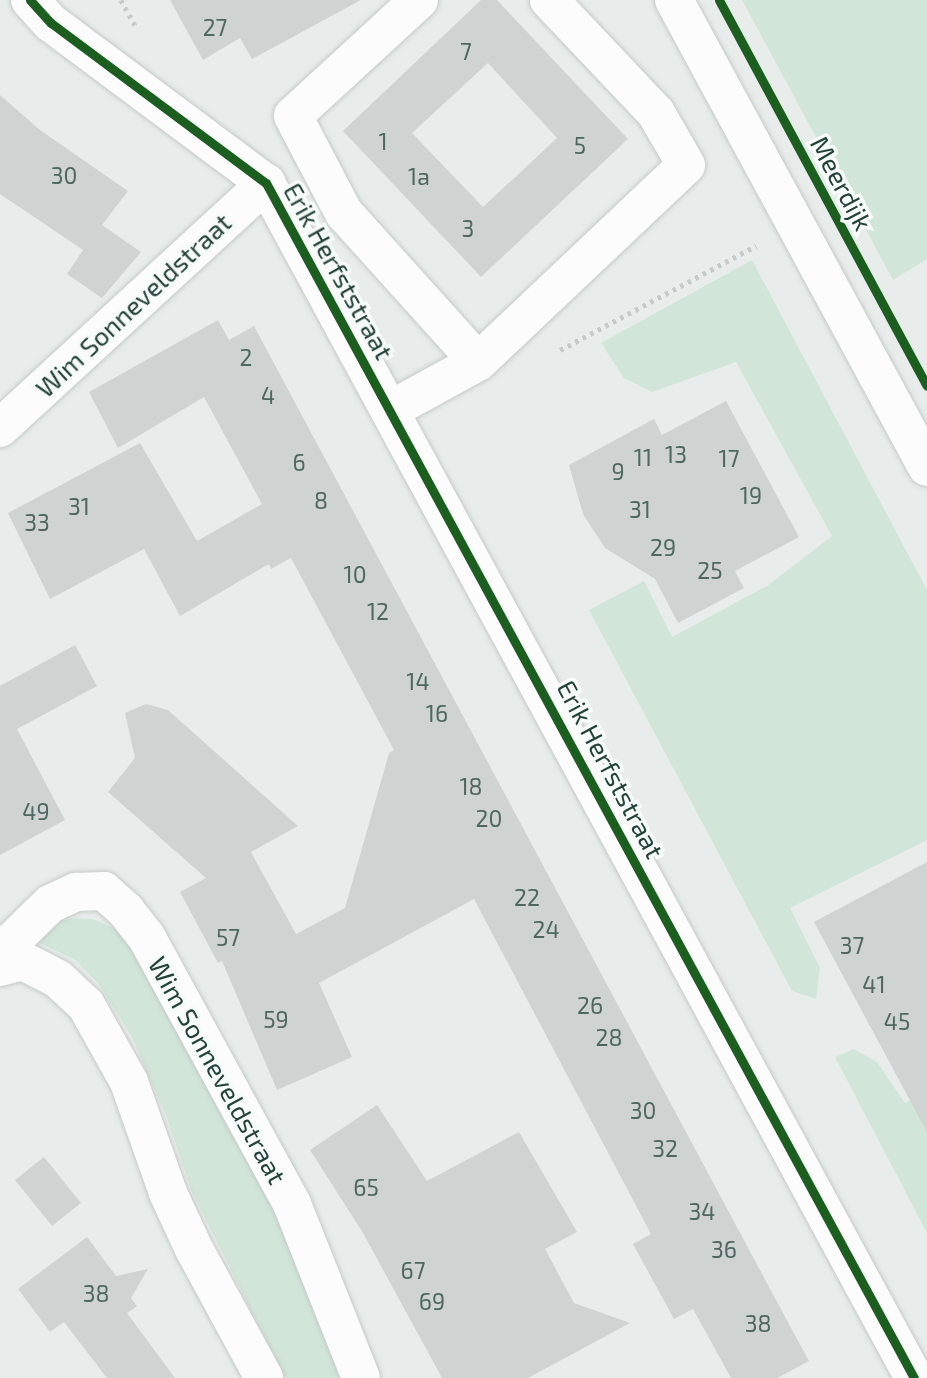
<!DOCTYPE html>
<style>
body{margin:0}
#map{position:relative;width:927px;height:1378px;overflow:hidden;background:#e8edeb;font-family:"Exo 2",sans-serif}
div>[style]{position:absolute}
.green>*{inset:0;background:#d1e6d8}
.building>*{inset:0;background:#cfd4d2}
.path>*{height:4.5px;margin-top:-2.25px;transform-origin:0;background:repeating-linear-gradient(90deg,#c3ccca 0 3.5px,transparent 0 8.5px)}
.roads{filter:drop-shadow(0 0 2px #c5cac8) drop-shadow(0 0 2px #c5cac8)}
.minor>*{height:38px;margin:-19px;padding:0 19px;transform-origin:19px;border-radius:19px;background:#fcfcfc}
.cycleway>*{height:9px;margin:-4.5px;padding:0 4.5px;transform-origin:4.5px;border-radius:4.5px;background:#1b5e20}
span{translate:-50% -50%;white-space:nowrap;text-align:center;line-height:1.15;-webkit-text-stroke:7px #f7fbf9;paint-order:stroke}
.number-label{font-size:23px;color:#506761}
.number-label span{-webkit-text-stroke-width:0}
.street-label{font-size:26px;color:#24423a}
</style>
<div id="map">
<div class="green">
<div style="clip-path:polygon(742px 0,927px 0,927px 259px,893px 280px)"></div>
<div style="clip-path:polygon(752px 260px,927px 590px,927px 840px,790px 908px,820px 968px,816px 999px,792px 991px,589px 610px,644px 581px,672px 637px,767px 586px,832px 536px,736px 362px,652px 392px,624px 378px,601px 343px)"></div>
<div style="clip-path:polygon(75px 918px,93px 919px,116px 929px,136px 951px,279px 1218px,344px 1378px,286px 1378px,283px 1374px,192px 1192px,167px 1118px,132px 1037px,98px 983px,75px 960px,36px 941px,54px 922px)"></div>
<div style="clip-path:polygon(854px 1049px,877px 1062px,905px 1103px,927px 1091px,927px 1233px,835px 1057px)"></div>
</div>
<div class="building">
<div style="clip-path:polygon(170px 0,361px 0,252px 59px,240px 38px,203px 60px)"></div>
<div style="clip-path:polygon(evenodd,481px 0,497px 0,628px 139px,481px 277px,343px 131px,481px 0,488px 63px,557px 138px,483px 207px,412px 133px,488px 63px)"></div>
<div style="clip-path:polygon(0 95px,40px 130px,128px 191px,102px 225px,141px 252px,102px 298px,67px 274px,83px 250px,0 194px)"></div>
<div style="clip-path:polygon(218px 320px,229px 340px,254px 326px,790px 1326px,809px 1361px,777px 1378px,731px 1378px,693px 1309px,674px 1319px,633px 1244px,651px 1234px,474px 899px,319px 983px,352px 1057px,277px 1090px,222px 961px,218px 963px,180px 892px,206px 878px,108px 792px,135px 758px,125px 713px,146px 704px,168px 710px,298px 826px,251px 852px,296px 934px,345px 908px,389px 753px,394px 750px,291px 558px,271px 569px,269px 564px,180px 616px,144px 549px,50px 599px,8px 513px,140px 443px,197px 541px,262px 504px,204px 397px,118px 448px,89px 392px)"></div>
<div style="clip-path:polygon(726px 401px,799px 537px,735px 571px,744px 588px,678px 623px,655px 579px,605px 548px,583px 514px,569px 465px,654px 419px,662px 435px)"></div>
<div style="clip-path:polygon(75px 645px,97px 686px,17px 729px,65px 820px,0 855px,0 686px)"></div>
<div style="clip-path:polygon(927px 862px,927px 1132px,814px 922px)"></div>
<div style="clip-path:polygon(377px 1105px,427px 1181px,519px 1132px,577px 1232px,545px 1249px,574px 1303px,630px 1323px,528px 1378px,442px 1378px,363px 1233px,310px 1150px)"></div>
<div style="clip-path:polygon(44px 1157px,81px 1203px,52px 1226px,15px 1180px)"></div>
<div style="clip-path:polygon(87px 1237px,116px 1276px,148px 1269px,131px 1298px,137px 1306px,127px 1313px,175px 1378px,107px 1378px,64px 1322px,50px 1332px,18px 1289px)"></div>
</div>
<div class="path">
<div style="left:121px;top:0;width:31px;rotate:61deg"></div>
<div style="left:560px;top:350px;width:222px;rotate:-28deg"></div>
</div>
<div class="roads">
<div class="minor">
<div style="left:30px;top:0;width:31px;rotate:48deg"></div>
<div style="left:51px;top:23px;width:268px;rotate:36.7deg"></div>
<div style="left:266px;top:183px;width:1359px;rotate:61.53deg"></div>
<div style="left:419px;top:0;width:171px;rotate:137.4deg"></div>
<div style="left:293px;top:116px;width:110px;rotate:62.3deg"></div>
<div style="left:344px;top:213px;width:200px;rotate:48deg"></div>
<div style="left:674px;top:0;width:531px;rotate:61.55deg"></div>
<div style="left:392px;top:409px;width:98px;rotate:-28.7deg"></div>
<div style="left:478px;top:362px;width:286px;rotate:-43.4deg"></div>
<div style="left:686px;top:165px;width:60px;rotate:-120deg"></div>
<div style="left:656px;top:113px;width:156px;rotate:-133.4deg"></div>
<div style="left:0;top:428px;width:362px;rotate:-42.6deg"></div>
<div style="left:0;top:953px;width:70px;rotate:-44.4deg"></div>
<div style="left:50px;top:904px;width:29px;rotate:-25deg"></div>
<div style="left:76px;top:892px;width:28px;rotate:-2deg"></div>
<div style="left:104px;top:891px;width:30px;rotate:42deg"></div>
<div style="left:126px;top:911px;width:34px;rotate:52deg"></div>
<div style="left:147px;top:938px;width:303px;rotate:61.4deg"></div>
<div style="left:292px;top:1204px;width:187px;rotate:68.4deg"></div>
<div style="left:0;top:967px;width:24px;rotate:-15deg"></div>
<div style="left:23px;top:961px;width:39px;rotate:27deg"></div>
<div style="left:58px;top:979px;width:38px;rotate:43deg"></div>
<div style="left:86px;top:1005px;width:88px;rotate:60.8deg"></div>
<div style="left:129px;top:1082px;width:118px;rotate:70.6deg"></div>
<div style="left:168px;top:1193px;width:62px;rotate:65.1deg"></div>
<div style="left:194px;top:1249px;width:147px;rotate:61.5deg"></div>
</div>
</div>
<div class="cycleway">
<div style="left:30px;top:0;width:31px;rotate:48deg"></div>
<div style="left:51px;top:23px;width:268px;rotate:36.7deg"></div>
<div style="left:266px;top:183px;width:1359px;rotate:61.53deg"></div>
<div style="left:719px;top:0;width:438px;rotate:61.7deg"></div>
</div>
<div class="number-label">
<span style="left:215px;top:27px">27</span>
<span style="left:466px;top:51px">7</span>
<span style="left:383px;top:141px">1</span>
<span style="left:580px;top:145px">5</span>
<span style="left:64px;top:175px">30</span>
<span style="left:419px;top:176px">1a</span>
<span style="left:468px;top:228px">3</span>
<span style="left:246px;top:357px">2</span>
<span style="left:268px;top:395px">4</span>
<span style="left:676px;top:454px">13</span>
<span style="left:643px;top:457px">11</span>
<span style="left:729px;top:458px">17</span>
<span style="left:299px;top:462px">6</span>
<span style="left:618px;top:471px">9</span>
<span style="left:751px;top:495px">19</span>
<span style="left:321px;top:500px">8</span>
<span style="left:79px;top:506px">31</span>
<span style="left:640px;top:509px">31</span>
<span style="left:37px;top:522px">33</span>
<span style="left:663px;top:547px">29</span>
<span style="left:710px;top:570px">25</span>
<span style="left:355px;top:574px">10</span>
<span style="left:378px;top:611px">12</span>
<span style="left:418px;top:681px">14</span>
<span style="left:437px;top:713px">16</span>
<span style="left:471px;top:786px">18</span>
<span style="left:36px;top:811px">49</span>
<span style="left:489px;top:818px">20</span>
<span style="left:527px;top:897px">22</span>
<span style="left:546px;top:929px">24</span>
<span style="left:228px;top:937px">57</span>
<span style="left:852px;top:945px">37</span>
<span style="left:874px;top:984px">41</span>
<span style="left:590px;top:1005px">26</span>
<span style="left:276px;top:1019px">59</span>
<span style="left:897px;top:1021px">45</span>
<span style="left:609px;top:1037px">28</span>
<span style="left:643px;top:1110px">30</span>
<span style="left:665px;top:1148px">32</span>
<span style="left:366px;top:1187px">65</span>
<span style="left:702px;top:1211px">34</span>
<span style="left:724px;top:1249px">36</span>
<span style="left:413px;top:1270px">67</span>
<span style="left:96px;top:1293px">38</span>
<span style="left:432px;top:1301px">69</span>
<span style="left:758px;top:1323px">38</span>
</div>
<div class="street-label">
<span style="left:842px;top:183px;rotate:62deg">Meerdijk</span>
<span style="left:339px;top:271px;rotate:61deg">Erik Herfststraat</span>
<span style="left:133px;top:305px;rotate:-43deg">Wim Sonneveldstraat</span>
<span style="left:611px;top:769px;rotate:62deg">Erik Herfststraat</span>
<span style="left:218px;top:1070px;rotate:61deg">Wim Sonneveldstraat</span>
</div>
</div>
